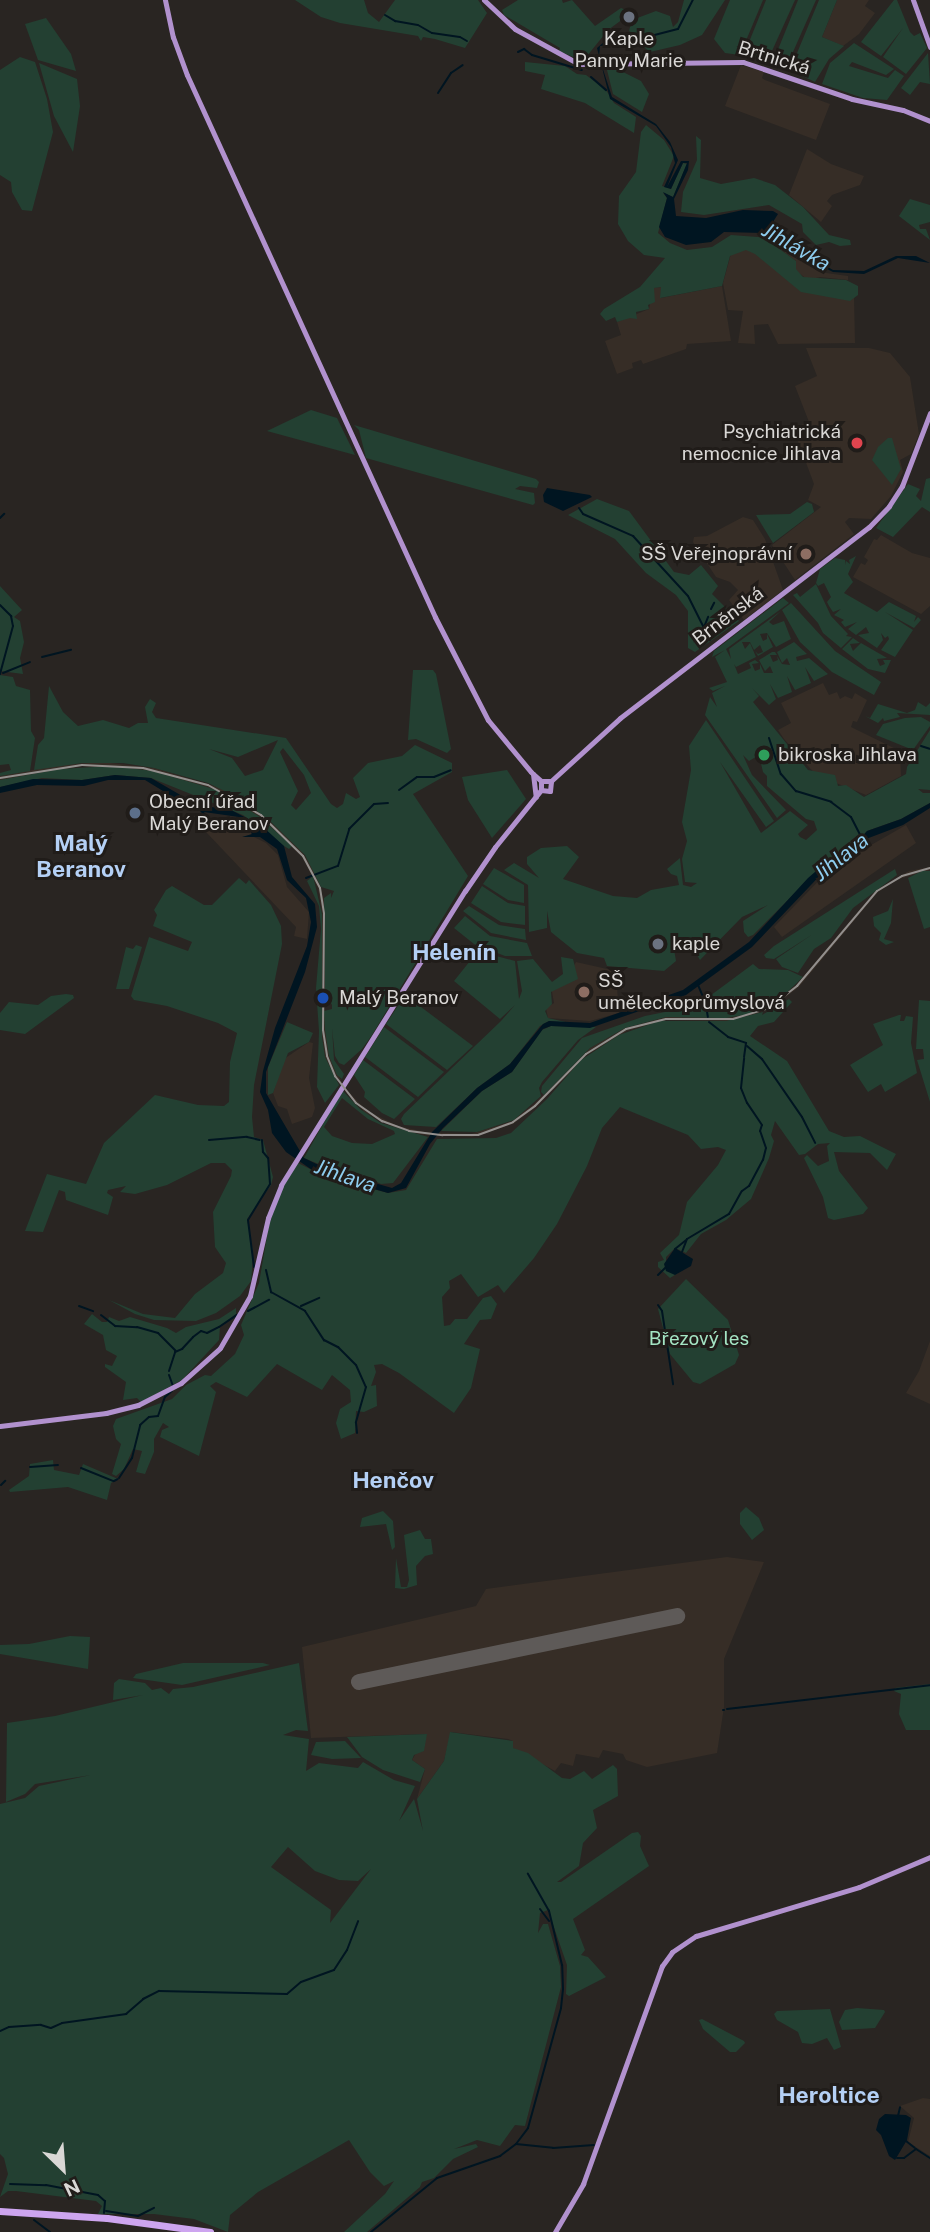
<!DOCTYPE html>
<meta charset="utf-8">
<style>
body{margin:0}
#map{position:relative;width:930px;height:2232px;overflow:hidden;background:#292522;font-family:"Public Sans",sans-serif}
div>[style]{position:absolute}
.built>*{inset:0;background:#362d26}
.green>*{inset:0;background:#234032}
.water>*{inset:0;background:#001521}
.stream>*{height:2px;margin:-1px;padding:0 1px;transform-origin:1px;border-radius:1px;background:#001521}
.runway>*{height:16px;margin:-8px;padding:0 8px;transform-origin:8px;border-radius:8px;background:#5e5a58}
.major>*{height:5px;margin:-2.5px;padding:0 2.5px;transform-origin:2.5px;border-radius:2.5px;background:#b191ce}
.highway>*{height:7px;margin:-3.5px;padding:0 3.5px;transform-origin:3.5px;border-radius:3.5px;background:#cda5ef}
.rail>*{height:2px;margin:-1px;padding:0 1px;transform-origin:1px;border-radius:1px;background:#928f8d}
.dots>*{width:19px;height:19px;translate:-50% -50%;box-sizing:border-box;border:4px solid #201c19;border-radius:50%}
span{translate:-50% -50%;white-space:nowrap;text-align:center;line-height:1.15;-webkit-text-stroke:6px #201c19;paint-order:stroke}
.poi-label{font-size:19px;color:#d9d7d5}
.right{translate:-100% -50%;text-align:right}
.left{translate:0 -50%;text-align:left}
.street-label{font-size:19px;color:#d9d7d5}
.park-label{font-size:19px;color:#a4e5c4}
.water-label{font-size:21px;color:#8ecdef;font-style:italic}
.quarter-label{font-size:23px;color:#b4d0f5;font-weight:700}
.north{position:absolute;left:28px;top:2134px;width:70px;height:70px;-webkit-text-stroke:5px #201c19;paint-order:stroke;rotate:155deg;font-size:19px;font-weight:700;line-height:28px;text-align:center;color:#d9d7d5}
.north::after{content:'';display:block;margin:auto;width:24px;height:32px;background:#d9d7d5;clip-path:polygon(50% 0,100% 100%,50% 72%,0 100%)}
</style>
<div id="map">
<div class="built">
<div style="clip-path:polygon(837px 0,869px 0,865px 6px,875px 13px,859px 34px,843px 46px,822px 37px)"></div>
<div style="clip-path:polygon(741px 65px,764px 72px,762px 78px,765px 80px,830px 104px,816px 140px,725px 106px)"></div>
<div style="clip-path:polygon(807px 149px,831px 164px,864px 176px,860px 185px,832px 195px,827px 201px,832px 206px,821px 222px,789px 195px)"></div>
<div style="clip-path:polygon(776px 241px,819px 272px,848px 276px,848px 280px,820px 277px,808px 280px,795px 270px,796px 261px,774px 245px)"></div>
<div style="clip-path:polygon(748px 246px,802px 289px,854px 296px,855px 343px,778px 344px,768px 324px,754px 325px,755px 344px,738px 343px,743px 311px,728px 310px,723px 283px,732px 250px)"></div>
<div style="clip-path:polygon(722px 286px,731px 341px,687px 344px,686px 349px,643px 364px,641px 360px,632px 363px,633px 368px,617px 374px,605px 341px,621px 335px,617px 322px,649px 309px,653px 288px,661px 287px,661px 298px)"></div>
<div style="clip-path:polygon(806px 348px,869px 348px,890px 353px,910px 377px,919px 434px,911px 454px,900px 460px,903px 472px,891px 496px,871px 519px,849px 518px,845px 522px,854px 534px,795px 580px,772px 545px,821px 507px,808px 500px,814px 484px,793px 428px,809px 422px,795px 386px,817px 376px)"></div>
<div style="clip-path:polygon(743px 517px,753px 520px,765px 539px,783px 590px,744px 620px,729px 600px,738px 590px,730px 582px,716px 577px,693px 542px,694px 537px,707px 536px)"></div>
<div style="clip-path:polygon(881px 535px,912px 553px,930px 558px,930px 606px,921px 614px,853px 577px,861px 563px,865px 565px,868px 560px,864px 557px,874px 539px,877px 540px)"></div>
<div style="clip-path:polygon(823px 683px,829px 695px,837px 692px,840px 699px,845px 696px,852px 699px,855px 693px,867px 700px,857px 722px,853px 721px,851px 727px,900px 751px,901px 776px,866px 795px,816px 775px,784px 739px,778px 730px,791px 723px,781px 703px)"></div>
<div style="clip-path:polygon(102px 762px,154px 768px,218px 787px,262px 814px,300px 849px,315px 871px,324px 901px,325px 1030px,333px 1065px,345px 1088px,366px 1110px,398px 1126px,425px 1132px,471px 1134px,512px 1121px,534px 1104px,590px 1048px,625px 1028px,666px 1017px,733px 1017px,768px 1006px,796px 985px,876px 890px,909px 871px,930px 867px,930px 870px,899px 879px,878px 892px,799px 987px,770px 1009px,734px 1021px,666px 1020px,627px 1031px,587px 1055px,536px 1107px,513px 1124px,472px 1137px,425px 1135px,397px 1129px,364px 1112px,334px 1076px,325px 1057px,321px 1030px,322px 914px,318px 888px,302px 857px,260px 817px,207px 787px,143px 770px,82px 766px,0 780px,0 776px,60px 765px)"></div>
<div style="clip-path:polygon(231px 818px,245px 825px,254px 837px,266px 843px,278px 855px,287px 887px,309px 912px,307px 939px,294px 936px,296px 927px,206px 832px,208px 826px,226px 828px)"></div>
<div style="clip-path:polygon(906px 825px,916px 843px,782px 937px,774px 927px,831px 868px)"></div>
<div style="clip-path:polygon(576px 962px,616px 971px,624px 991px,620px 986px,617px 987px,619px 1013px,590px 1021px,548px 1018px,546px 1008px,554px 1003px,551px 986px,571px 971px)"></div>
<div style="clip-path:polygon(309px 1042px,313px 1043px,309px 1078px,315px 1108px,312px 1117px,292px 1124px,287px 1109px,278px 1106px,273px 1093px,284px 1059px)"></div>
<div style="clip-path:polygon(930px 1341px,930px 1404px,906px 1393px,919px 1371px)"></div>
<div style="clip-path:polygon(727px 1557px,764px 1562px,724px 1659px,724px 1707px,717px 1753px,647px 1767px,626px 1760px,623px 1754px,603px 1750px,599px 1758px,576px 1754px,573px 1766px,561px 1763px,555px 1771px,513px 1748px,513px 1741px,508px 1739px,451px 1732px,444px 1761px,417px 1799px,425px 1769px,412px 1760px,427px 1734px,311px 1738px,302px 1647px,476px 1606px,486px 1589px)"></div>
<div style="clip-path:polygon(923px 2098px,930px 2099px,930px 2156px,908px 2142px,914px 2118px,900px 2106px)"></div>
</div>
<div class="green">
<div style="clip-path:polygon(295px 0,364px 0,368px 13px,379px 22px,395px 0,478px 0,487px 13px,465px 48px,435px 39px,423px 37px,421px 41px,418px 36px,340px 23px,321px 17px)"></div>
<div style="clip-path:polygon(518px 0,562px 0,563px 3px,572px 0,595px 26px,621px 8px,626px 10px,627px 16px,608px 30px,587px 56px,578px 59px,559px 51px,560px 48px,504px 15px,502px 10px)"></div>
<div style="clip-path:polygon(684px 0,725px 0,702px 35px,680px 45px,650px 52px,640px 44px,639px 37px,629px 31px,632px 20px,656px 11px,670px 16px,673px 27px,678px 22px)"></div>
<div style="clip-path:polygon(730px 0,763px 0,740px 55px,725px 53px,714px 39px)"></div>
<div style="clip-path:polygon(766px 0,795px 0,767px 62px,745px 52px)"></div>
<div style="clip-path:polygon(798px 0,816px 0,785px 70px,773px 62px)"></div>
<div style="clip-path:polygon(819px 0,837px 0,822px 37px,844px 46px,829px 59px,815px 82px,790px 70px)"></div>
<div style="clip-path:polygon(894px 0,897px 0,910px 32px,914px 36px,920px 33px,927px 48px,906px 74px,883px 57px,903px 28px,881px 56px,861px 42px)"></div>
<div style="clip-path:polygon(46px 18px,71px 54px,76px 71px,38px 60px,25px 24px)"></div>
<div style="clip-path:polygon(854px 43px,894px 69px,886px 75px,852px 62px,849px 66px,888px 78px,895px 70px,904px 76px,887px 100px,863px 98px,822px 84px,830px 63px)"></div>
<div style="clip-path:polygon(928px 53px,930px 84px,920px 82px,910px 95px,901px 88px)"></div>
<div style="clip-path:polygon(20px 57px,35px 62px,47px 99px,53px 132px,32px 211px,22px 210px,12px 192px,11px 182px,0 175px,0 70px)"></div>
<div style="clip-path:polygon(525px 62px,565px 66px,577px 74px,586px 75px,606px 90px,614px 103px,636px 117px,634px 133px,585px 103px,541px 89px,545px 75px,525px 71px)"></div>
<div style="clip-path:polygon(39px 63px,77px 79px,80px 106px,73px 152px,54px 116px)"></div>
<div style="clip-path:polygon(617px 69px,641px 81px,649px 94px,642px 112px,613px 94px,607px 70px)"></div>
<div style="clip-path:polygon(646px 125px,664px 140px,674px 156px,662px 186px,671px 189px,683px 163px,687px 164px,673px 197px,663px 193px,667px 198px,658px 233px,670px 243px,687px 250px,712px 247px,731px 235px,769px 238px,775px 242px,774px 245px,796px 261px,796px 269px,803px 277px,846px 280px,858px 286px,858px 295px,850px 301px,801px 292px,755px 254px,746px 250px,730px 256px,722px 286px,660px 298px,661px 287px,654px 288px,655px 302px,648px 305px,649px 309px,636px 312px,637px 319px,630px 318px,617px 322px,615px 317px,606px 321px,600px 314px,604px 309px,640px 287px,665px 258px,644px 255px,628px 241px,618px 224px,619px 196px,636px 172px,641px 132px)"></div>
<div style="clip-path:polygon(696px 136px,701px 140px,700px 178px,721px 184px,754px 178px,775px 185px,803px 207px,829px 235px,850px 240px,851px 245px,840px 246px,829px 242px,816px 245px,803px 232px,802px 224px,769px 205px,704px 215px,681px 212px,683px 192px,697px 160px)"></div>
<div style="clip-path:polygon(910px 199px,930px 205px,930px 222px,919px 225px,920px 229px,926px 229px,930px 240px,899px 216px)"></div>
<div style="clip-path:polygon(311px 410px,337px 418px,355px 455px,267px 431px)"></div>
<div style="clip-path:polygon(354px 425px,536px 479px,539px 482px,537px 488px,520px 486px,515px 489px,534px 493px,535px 503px,533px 505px,366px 458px,359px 430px)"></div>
<div style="clip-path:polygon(888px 438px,892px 438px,901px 469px,892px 485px,872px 460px,878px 447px)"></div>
<div style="clip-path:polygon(930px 478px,930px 512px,922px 507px,893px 537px,876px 528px,908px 484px,920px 489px,916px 496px,921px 501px,926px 479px)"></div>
<div style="clip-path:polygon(597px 499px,629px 511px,674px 572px,689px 575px,701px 565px,718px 586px,712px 594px,739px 621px,695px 652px,688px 648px,688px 611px,676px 595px,646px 573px,615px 539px,568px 515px)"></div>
<div style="clip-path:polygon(807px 502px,812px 504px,814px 512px,773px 543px,756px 515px,790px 514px)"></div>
<div style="clip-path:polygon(856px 556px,848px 574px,853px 582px,844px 593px,877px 612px,889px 602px,916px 616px,914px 622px,918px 617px,921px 620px,914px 628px,885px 612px,913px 630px,895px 657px,881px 650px,889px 639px,888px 636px,885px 638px,881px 633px,883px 640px,877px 648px,858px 635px,869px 633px,866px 627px,856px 635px,848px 629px,857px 622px,845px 627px,841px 622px,844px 620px,834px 615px,841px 609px,833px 612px,829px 606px,827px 602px,831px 597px,824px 583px,818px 586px,816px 583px,820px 569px,835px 558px,845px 560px,846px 565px,846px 561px,850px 564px,849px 560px)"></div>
<div style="clip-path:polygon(816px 584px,831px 616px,848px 634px,846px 636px,852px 637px,841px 648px,823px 633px,818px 623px,793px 595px,797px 593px,800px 597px)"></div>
<div style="clip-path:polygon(0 586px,22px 610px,14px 617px,20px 621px,24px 642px,20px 658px,23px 674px,0 671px)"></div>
<div style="clip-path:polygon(783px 598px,789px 603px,726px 649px,731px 659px,729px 649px,781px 611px,769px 622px,773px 625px,784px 621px,791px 639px,776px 647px,767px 633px,760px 634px,763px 641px,767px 639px,767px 634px,773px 647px,758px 656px,755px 651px,758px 654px,763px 652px,760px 645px,754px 650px,750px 642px,742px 642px,745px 649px,750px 643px,756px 657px,736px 667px,734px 664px,738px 674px,751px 668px,749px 663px,755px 660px,759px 663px,752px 664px,755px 671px,760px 669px,760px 664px,764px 673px,773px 673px,770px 666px,765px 671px,759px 660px,772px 652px,775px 652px,777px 655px,770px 655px,773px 662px,778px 660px,777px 656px,782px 664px,790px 665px,787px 658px,782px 663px,777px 652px,794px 642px,807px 654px,796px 657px,797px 661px,809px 658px,828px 674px,814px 681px,805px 667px,811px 683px,795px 690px,787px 676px,792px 692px,778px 698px,770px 684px,776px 699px,769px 705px,752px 688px,759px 696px,753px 702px,808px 770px,835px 775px,838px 786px,846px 785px,864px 797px,906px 774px,907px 767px,930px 730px,930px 790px,918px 789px,923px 793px,930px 793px,930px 803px,901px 819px,867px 831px,853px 847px,824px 864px,753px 935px,748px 937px,744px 932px,743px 921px,768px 905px,742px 917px,700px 960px,693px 948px,685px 947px,674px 949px,676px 961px,664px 971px,607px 966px,604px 958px,577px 953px,551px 932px,547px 911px,547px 928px,529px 932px,528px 885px,504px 870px,514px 863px,539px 878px,527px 864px,527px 857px,541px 848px,567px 846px,579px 857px,563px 879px,613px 896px,637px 898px,651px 890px,679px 885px,677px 876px,671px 874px,667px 869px,680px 858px,683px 885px,691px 887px,697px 883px,685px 882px,682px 859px,687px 841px,682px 822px,691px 770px,689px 746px,706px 720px,774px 821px,766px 827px,720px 762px,761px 833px,790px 811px,808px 825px,798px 834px,800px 837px,806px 840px,817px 830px,814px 821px,806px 819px,767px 786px,767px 776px,763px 772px,759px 755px,749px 761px,743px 755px,752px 775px,786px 810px,777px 818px,705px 715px,710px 697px,717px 707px,712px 693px,725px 686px,713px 691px,709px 688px,727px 682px,715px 657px,725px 650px,712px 657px,714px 651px)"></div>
<div style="clip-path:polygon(791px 603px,835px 651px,881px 682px,874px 695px,832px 672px,800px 642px,782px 610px)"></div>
<div style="clip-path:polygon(853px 638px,860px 643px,850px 644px,853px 651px,861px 643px,887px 658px,877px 659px,880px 666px,885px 664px,883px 660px,891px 660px,885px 673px,868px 669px,842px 649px)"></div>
<div style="clip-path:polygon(413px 670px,433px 670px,436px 674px,451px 749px,447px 753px,416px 739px,408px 740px)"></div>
<div style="clip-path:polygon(0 675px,13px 677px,16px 686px,30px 690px,31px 731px,35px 738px,30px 771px,0 776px,0 773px,11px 770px,9px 764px,0 765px)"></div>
<div style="clip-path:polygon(evenodd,49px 686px,63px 712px,78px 726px,103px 720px,129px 728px,138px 723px,148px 723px,145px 707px,150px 699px,156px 703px,152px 712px,156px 718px,286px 738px,331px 804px,337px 808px,343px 804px,346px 793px,356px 799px,360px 797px,353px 778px,368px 763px,402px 756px,415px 745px,452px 763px,452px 772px,413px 794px,468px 876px,372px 1035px,362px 1049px,344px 1065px,339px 1063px,335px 1056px,332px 1028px,334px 1060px,344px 1074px,342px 1079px,337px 1075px,329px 1056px,325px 1030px,324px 1011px,332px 1009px,332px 1005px,325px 991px,324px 898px,331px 893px,331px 898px,334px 891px,321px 887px,305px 855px,269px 820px,239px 798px,208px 783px,154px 768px,123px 763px,82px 763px,34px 770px,38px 745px,44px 738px,49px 686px,278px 740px,263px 770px,245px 776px,232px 758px,209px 749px,238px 757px,278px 740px,49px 686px,283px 748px,304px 775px,311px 793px,296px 810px,291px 805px,298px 791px,280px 752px,283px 748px)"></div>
<div style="clip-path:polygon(918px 702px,926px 707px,930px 703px,930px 715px,897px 713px,900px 717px,884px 721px,883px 718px,878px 723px,865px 716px,870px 718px,878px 704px,907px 713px,915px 710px)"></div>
<div style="clip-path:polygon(921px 717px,930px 722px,930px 726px,913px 750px,876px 735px,883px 724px,905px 718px)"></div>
<div style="clip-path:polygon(112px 766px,153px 771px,217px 790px,260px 817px,292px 846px,289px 849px,284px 846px,243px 815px,151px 778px,115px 775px,82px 780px,42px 778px,0 787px,0 780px,60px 769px)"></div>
<div style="clip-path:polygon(507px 770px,526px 799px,492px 838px,468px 800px,462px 777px)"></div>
<div style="clip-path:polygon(494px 868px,524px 885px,524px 903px,508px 900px,483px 884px)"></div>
<div style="clip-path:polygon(895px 869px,897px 875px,853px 908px,831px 938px,814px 949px,798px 973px,782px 967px,776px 959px,813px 934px,774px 959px,766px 958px,764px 955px,774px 946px)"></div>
<div style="clip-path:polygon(922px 871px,930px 871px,930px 927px,924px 929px,908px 878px)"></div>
<div style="clip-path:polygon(313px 876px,322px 914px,322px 1037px,325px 1057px,339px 1085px,325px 1103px,317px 1087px,319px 1031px,316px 988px,321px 929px,319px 906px,307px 881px)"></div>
<div style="clip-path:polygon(239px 878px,246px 884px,249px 880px,271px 905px,281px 926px,282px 944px,254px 1085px,252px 1117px,254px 1137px,263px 1140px,273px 1177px,271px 1185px,247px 1219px,253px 1251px,252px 1270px,251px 1281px,240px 1296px,216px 1313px,196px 1321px,154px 1320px,135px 1314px,109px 1300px,143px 1314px,175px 1318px,195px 1294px,223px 1273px,226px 1263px,215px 1247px,213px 1212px,231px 1176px,232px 1170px,225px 1163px,211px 1163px,167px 1185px,135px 1194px,120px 1192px,126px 1186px,108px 1190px,107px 1193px,113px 1197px,108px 1215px,66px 1200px,65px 1192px,59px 1190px,43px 1232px,25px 1231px,47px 1174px,86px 1184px,104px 1143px,155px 1095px,198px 1105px,224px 1106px,229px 1102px,230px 1062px,237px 1033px,218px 1023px,167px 1006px,134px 1000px,131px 996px,149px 937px,188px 951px,192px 942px,153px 926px,157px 915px,154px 910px,166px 890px,172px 886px,204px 905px,212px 905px)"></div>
<div style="clip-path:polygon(482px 886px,508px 903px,525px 906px,525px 925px,501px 922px,471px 903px)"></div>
<div style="clip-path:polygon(893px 899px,891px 923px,884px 939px,894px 942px,886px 945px,879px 940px,881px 933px,874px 926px,873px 917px,888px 911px)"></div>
<div style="clip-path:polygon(469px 906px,499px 925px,525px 929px,526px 940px,491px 933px,463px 911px)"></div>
<div style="clip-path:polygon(465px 916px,490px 936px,527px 943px,532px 956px,505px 956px,474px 944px,454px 928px)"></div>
<div style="clip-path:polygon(136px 945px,142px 947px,129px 989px,116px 989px,126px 947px,133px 949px)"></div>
<div style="clip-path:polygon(478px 951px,515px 961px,519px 999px,522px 991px,517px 961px,533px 959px,552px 982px,563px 974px,561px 957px,573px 959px,578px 979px,551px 992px,552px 1004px,545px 1011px,548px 1018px,570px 1023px,549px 1021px,540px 1026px,510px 1064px,477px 1088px,436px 1127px,404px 1125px,401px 1119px,404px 1114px,501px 1021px,515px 1005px,500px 1019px,454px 981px)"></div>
<div style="clip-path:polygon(753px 964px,759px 969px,788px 970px,803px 977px,779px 1000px,750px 1014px,726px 1018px,666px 1017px,625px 1028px,590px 1048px,544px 1095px,541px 1092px,542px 1086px,582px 1038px,645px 1016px,690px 1007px,699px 1009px,699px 1004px)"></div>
<div style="clip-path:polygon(66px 994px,73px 995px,74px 998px,25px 1034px,0 1030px,0 1013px,9px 1002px,38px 1005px,51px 996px)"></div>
<div style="clip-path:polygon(405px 995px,473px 1046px,447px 1070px,386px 1024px)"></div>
<div style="clip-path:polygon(789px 999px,792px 1002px,774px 1022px,758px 1026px,750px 1036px,787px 1061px,829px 1131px,844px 1137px,860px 1136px,896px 1154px,887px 1170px,870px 1153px,834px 1152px,839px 1171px,868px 1208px,863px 1214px,834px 1220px,828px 1218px,823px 1197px,804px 1158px,807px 1155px,818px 1166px,829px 1161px,827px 1146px,830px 1143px,818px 1144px,805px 1154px,799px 1155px,775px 1121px,771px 1135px,774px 1141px,769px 1158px,751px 1199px,726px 1220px,701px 1234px,686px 1253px,675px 1248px,666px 1257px,666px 1271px,678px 1273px,670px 1278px,658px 1267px,658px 1262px,664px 1260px,660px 1253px,679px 1235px,687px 1202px,718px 1165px,726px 1150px,718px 1147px,701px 1149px,688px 1135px,620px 1107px,602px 1128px,587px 1166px,557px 1224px,534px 1258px,504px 1293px,498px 1285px,478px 1297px,461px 1274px,449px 1281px,450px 1288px,442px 1297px,444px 1326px,450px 1325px,455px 1319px,467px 1319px,483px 1298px,491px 1296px,497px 1304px,491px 1319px,480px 1320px,464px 1344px,480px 1349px,471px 1388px,454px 1413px,399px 1373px,382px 1364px,374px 1365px,376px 1372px,371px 1386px,376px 1385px,377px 1406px,364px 1412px,356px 1411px,355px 1433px,341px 1439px,336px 1423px,340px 1409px,351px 1402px,350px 1390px,332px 1375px,322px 1390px,277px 1364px,247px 1397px,216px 1382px,210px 1386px,216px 1392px,199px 1456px,160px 1437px,162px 1430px,169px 1427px,163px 1423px,154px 1439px,154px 1452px,145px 1474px,136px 1472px,142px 1451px,133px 1449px,124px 1469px,116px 1476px,112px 1474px,121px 1444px,116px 1439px,113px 1426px,116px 1419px,172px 1399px,186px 1385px,205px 1375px,211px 1376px,235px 1354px,244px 1335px,241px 1325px,259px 1283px,270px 1219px,288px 1176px,298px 1163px,324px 1176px,388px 1193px,406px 1190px,437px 1139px,496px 1138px,511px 1133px,547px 1099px,581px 1060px,619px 1035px,659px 1021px,726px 1021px,763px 1012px,762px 1015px)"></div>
<div style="clip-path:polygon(919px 1000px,930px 1001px,930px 1102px,917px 1060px,924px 1059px,923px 1049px,916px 1049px)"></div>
<div style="clip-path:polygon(899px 1015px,901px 1015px,900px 1021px,904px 1021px,906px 1016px,913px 1017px,911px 1043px,917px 1073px,885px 1092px,881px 1084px,868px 1092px,850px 1065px,883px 1045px,873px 1024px)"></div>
<div style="clip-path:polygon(287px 1022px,313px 1033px,309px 1042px,288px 1053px,273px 1093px,268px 1095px,268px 1067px)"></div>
<div style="clip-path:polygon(551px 1026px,596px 1027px,578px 1040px,542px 1082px,539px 1088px,541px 1096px,514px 1120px,477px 1132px,441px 1131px,482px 1091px,512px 1072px,542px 1030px)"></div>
<div style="clip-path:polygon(384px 1027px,444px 1072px,418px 1097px,365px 1057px)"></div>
<div style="clip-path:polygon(363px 1060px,415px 1099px,394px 1119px,382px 1113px,364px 1097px,365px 1092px,354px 1075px)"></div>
<div style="clip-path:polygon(evenodd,342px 1090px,360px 1109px,381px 1123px,428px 1137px,393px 1183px,381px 1184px,357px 1173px,362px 1179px,343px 1174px,304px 1158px,342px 1090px,342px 1098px,368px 1119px,394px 1131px,395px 1134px,372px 1144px,352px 1143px,332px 1136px,324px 1127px,342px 1098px)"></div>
<div style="clip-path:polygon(686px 1279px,728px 1320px,739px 1355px,735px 1364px,700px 1384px,693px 1382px,670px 1354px,658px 1309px)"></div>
<div style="clip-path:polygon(236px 1308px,236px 1314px,220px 1326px,219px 1340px,182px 1380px,141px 1402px,137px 1398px,123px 1400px,126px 1382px,105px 1367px,105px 1364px,112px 1366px,117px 1356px,106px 1350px,103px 1335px,84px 1324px,92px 1314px,102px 1322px,107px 1322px,109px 1317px,119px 1321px,130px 1317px,167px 1328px,176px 1333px,186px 1327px,219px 1319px)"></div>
<div style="clip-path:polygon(53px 1460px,54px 1470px,79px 1475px,83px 1464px,118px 1479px,111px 1483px,107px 1500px,68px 1487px,10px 1492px,9px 1490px,29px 1476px,30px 1464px)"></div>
<div style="clip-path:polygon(746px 1507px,759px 1518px,764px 1530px,752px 1540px,740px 1524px,740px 1513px)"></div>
<div style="clip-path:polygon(383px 1511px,393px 1521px,395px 1547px,392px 1550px,386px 1524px,360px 1527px,362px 1518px)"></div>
<div style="clip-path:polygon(420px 1530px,425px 1539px,431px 1539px,433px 1554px,425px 1556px,416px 1566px,417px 1585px,404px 1589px,395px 1588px,396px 1558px,401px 1587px,407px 1587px,409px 1580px,404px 1535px)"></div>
<div style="clip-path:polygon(70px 1636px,90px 1637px,88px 1669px,0 1654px,0 1645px,29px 1644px)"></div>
<div style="clip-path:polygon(183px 1663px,263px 1663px,270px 1665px,182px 1685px,133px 1678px,136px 1674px)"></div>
<div style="clip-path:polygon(evenodd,299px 1663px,308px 1731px,296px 1730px,283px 1735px,309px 1739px,306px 1771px,319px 1763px,358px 1768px,363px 1762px,394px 1780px,415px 1786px,399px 1821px,414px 1799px,423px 1831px,417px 1799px,444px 1761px,450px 1732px,513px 1741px,513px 1748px,528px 1753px,562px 1778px,570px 1779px,584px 1771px,592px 1779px,613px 1765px,617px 1769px,618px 1796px,593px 1810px,597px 1828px,583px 1843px,579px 1866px,557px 1882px,561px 1882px,632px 1833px,638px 1832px,641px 1836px,640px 1846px,649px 1866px,573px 1919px,585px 1950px,581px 1955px,588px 1957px,606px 1977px,569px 1996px,566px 1994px,567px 1965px,548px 1910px,540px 1913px,538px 1933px,543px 1924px,548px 1924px,560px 1966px,561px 1987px,525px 2126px,515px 2125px,500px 2146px,477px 2140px,454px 2149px,476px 2144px,478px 2147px,453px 2159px,434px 2178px,422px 2182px,420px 2187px,367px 2232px,344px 2232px,385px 2194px,394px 2181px,384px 2186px,370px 2172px,349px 2140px,258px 2192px,230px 2215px,228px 2232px,194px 2219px,154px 2214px,98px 2214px,102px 2206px,96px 2201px,16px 2191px,8px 2191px,0 2197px,8px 2174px,4px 2158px,0 2154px,0 1804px,25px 1798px,39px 1786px,91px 1775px,35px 1784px,25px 1794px,6px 1802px,7px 1723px,55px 1716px,143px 1695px,113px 1700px,114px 1683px,119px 1679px,145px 1683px,152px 1690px,161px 1688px,169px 1694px,173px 1689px,193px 1687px,299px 1663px,288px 1847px,315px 1871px,339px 1880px,358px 1881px,371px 1869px,330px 1923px,331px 1910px,271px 1867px,288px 1847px)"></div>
<div style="clip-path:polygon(930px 1684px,930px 1730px,906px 1730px,899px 1714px,901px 1694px,894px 1691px,895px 1688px)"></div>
<div style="clip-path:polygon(427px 1734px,424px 1751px,414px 1755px,412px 1760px,425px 1769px,420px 1782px,383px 1770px,362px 1757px,347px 1737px)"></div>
<div style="clip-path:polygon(345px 1741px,361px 1758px,332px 1759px,311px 1755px,316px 1742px)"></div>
<div style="clip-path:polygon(857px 2008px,884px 2010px,885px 2012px,875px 2028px,842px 2030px,839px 2022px,845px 2010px)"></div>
<div style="clip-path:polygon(830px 2009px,841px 2047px,834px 2050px,827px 2038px,812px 2044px,802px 2043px,798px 2032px,777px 2020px,774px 2014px,777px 2011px)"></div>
<div style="clip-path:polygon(702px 2019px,744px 2041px,745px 2043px,736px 2052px,730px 2052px,703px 2029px,699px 2020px)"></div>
</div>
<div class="water">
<div style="clip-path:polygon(639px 38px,636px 41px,600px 46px,599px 57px,612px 97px,656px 124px,670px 142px,678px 160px,667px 187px,681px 161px,689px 161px,688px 170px,674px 199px,676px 216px,706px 218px,743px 210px,773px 211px,778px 214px,771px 225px,789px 244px,833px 270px,864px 271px,896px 256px,916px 256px,930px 263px,898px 258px,864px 274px,833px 272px,807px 259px,767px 230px,763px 233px,724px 232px,711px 242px,686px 245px,665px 237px,659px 227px,667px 198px,663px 192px,673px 197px,687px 163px,683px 163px,671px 189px,664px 187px,675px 163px,671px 147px,656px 126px,610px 99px,597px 48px,604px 42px)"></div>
<div style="clip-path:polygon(547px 488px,590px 495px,592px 497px,563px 511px,544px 502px,543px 495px)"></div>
<div style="clip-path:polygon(115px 775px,151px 778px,196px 804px,233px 811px,262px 826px,284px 846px,292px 877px,315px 904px,317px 927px,305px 972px,266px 1072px,266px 1093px,304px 1158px,329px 1170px,392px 1188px,401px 1183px,432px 1132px,477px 1088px,510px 1064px,543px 1024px,549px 1021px,590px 1023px,683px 990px,749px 942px,808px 878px,830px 859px,853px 847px,867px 831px,901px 819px,930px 803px,930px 808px,903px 825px,866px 839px,855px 852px,829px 866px,752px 947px,686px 995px,590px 1028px,551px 1026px,543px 1029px,512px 1072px,482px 1091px,443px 1128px,430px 1144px,406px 1188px,388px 1193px,315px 1172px,286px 1152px,272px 1133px,268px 1110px,260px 1092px,263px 1071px,275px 1028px,307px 946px,311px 922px,306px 898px,287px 880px,277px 849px,260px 837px,242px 837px,252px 834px,239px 817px,204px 812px,215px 827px,200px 811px,194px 810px,145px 780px,108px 780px,84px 786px,37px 785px,0 793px,0 787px,33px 779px,82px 780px)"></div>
<div style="clip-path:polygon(675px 1248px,693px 1259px,691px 1266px,675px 1275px,666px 1271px,664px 1264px)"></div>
<div style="clip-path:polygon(885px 2114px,906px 2115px,911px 2118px,907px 2140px,895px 2160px,889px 2156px,881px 2135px,876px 2130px,879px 2119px)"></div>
</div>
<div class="stream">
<div style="left:385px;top:15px;width:12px;rotate:31deg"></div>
<div style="left:395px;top:21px;width:23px;rotate:10deg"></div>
<div style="left:418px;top:25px;width:16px;rotate:30deg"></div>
<div style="left:432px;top:33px;width:28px;rotate:8deg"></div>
<div style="left:460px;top:37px;width:8px;rotate:30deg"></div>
<div style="left:639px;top:39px;width:40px;rotate:-14.4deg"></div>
<div style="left:678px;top:29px;width:33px;rotate:-63deg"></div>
<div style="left:518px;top:52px;width:7px;rotate:-27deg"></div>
<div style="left:524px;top:49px;width:10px;rotate:37deg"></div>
<div style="left:532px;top:55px;width:52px;rotate:16.7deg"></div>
<div style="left:591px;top:77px;width:20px;rotate:41deg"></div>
<div style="left:438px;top:93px;width:24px;rotate:-57deg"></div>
<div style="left:451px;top:73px;width:14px;rotate:-34deg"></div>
<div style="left:579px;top:508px;width:7px;rotate:56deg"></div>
<div style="left:583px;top:514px;width:55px;rotate:23.7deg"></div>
<div style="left:633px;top:536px;width:81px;rotate:47.5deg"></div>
<div style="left:688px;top:596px;width:49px;rotate:63.4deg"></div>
<div style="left:0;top:518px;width:6px;rotate:-45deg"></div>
<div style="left:0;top:605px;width:16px;rotate:45deg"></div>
<div style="left:11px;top:616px;width:10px;rotate:79deg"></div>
<div style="left:13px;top:626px;width:50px;rotate:105.2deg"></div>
<div style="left:711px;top:609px;width:7px;rotate:-63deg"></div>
<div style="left:704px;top:627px;width:11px;rotate:-68deg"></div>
<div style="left:42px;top:657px;width:30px;rotate:-14deg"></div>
<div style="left:3px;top:673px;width:29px;rotate:-22deg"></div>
<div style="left:769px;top:738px;width:38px;rotate:72deg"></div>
<div style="left:781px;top:774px;width:23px;rotate:49deg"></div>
<div style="left:796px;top:791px;width:37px;rotate:17deg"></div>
<div style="left:831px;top:802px;width:25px;rotate:37deg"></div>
<div style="left:851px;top:817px;width:20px;rotate:63deg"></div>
<div style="left:921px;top:746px;width:9px;rotate:18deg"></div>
<div style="left:399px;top:790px;width:22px;rotate:-36deg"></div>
<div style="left:417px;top:777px;width:17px"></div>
<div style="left:434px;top:777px;width:18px;rotate:-22deg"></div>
<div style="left:306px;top:878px;width:34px;rotate:-21deg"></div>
<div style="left:338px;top:866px;width:39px;rotate:-73deg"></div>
<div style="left:349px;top:829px;width:35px;rotate:-45deg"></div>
<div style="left:374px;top:804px;width:14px;rotate:-4deg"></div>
<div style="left:698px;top:985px;width:13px;rotate:67deg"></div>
<div style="left:705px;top:999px;width:18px;rotate:81deg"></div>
<div style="left:709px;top:1022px;width:24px;rotate:38deg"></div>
<div style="left:728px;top:1037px;width:19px;rotate:18deg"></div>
<div style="left:746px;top:1043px;width:14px;rotate:98deg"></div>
<div style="left:747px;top:1046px;width:20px;rotate:41deg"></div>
<div style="left:762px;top:1059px;width:70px;rotate:55.4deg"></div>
<div style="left:802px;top:1117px;width:29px;rotate:63deg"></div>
<div style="left:209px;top:1140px;width:38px;rotate:-5deg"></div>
<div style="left:247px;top:1137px;width:13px;rotate:13deg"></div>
<div style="left:675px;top:1249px;width:14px;rotate:-39deg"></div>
<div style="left:682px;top:1252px;width:14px;rotate:-69deg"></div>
<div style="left:687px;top:1239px;width:49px;rotate:-30.8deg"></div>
<div style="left:729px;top:1214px;width:26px;rotate:-61deg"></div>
<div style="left:742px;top:1191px;width:9px;rotate:-36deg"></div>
<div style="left:749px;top:1186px;width:30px;rotate:-62deg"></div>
<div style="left:763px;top:1160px;width:12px;rotate:-76deg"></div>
<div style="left:766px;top:1148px;width:18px;rotate:-109deg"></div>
<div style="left:760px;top:1131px;width:6px;rotate:-72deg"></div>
<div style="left:762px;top:1125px;width:27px;rotate:-124deg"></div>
<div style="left:747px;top:1103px;width:16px;rotate:-112deg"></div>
<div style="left:741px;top:1088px;width:30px;rotate:-84deg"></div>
<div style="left:254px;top:1267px;width:47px;rotate:-97.3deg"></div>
<div style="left:248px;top:1220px;width:42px;rotate:-58.6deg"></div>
<div style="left:270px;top:1184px;width:26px;rotate:-94deg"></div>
<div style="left:268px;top:1158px;width:8px;rotate:-130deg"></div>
<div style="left:263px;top:1152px;width:12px;rotate:-95deg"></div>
<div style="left:266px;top:1270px;width:23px;rotate:77deg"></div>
<div style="left:271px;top:1292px;width:39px;rotate:29deg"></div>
<div style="left:305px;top:1311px;width:35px;rotate:57deg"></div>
<div style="left:324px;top:1340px;width:16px;rotate:27deg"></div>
<div style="left:338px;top:1347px;width:25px;rotate:45deg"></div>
<div style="left:356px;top:1365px;width:24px;rotate:66deg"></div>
<div style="left:366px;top:1387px;width:37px;rotate:106deg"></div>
<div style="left:356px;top:1423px;width:10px;rotate:84deg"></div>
<div style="left:658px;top:1275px;width:10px;rotate:-45deg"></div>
<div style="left:658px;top:1305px;width:7px;rotate:56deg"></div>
<div style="left:662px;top:1311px;width:74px;rotate:81.4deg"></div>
<div style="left:79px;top:1306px;width:15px;rotate:20deg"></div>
<div style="left:301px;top:1306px;width:20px;rotate:-24deg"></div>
<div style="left:248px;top:1311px;width:24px;rotate:-28deg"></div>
<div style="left:101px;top:1315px;width:18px;rotate:38deg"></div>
<div style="left:115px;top:1326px;width:22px;rotate:3deg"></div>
<div style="left:137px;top:1327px;width:22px;rotate:16deg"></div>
<div style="left:158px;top:1333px;width:25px;rotate:45deg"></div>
<div style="left:169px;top:1371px;width:20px;rotate:-72deg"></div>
<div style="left:175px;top:1352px;width:8px;rotate:-23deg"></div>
<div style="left:182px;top:1349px;width:16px;rotate:-47deg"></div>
<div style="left:193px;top:1337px;width:10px;rotate:-37deg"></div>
<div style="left:201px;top:1331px;width:6px;rotate:18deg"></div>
<div style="left:207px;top:1333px;width:13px;rotate:-27deg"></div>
<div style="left:219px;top:1327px;width:22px;rotate:-34deg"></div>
<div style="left:169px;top:1375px;width:12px;rotate:70deg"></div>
<div style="left:30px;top:1467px;width:28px;rotate:-4deg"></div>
<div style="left:81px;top:1468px;width:35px;rotate:22deg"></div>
<div style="left:114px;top:1481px;width:4px;rotate:-27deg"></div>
<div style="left:119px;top:1478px;width:24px;rotate:-57deg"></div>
<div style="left:132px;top:1458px;width:34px;rotate:-76deg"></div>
<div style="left:140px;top:1425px;width:12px;rotate:-42deg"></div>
<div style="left:149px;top:1417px;width:9px;rotate:-6deg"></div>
<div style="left:158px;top:1416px;width:20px;rotate:-70deg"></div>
<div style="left:165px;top:1397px;width:9px;rotate:-41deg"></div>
<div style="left:1px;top:1485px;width:6px;rotate:-45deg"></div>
<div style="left:727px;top:1709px;width:204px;rotate:-6.7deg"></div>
<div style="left:723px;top:1710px;width:1px"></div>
<div style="left:540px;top:1909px;width:15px;rotate:53deg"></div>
<div style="left:0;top:2031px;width:10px;rotate:-24deg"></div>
<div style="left:9px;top:2027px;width:32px;rotate:-4deg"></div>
<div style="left:41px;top:2025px;width:10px;rotate:17deg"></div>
<div style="left:51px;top:2028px;width:12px;rotate:-24deg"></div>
<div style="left:62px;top:2023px;width:65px;rotate:-8deg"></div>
<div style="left:126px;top:2014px;width:23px;rotate:-41deg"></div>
<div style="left:143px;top:1999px;width:18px;rotate:-27deg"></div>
<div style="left:159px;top:1991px;width:128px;rotate:1.3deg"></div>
<div style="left:287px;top:1994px;width:18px;rotate:-41deg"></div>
<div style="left:301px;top:1982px;width:35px;rotate:-20deg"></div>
<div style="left:334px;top:1970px;width:24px;rotate:-57deg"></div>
<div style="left:347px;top:1950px;width:31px;rotate:-69deg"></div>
<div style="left:898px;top:2116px;width:9px;rotate:-77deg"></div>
<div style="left:906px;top:2141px;width:11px;rotate:38deg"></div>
<div style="left:516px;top:2144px;width:37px;rotate:6deg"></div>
<div style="left:553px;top:2148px;width:41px;rotate:-4.2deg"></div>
<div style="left:897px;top:2158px;width:7px"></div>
<div style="left:904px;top:2158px;width:15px;rotate:-37deg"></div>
<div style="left:916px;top:2149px;width:17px;rotate:33deg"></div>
<div style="left:10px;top:2184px;width:36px;rotate:2deg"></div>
<div style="left:46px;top:2185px;width:53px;rotate:10.9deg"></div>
<div style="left:98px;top:2195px;width:9px;rotate:41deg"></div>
<div style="left:105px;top:2201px;width:12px;rotate:95deg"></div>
<div style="left:106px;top:2211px;width:32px;rotate:9deg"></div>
<div style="left:138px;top:2216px;width:18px;rotate:-27deg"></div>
<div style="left:34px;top:2220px;width:20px;rotate:37deg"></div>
<div style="left:371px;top:2232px;width:85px;rotate:-39.3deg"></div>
<div style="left:437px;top:2178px;width:67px;rotate:-19.2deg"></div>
<div style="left:500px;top:2156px;width:20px;rotate:-37deg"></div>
<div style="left:516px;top:2144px;width:20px;rotate:-53deg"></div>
<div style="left:528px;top:2128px;width:124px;rotate:-74.6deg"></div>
<div style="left:561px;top:2008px;width:19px;rotate:-84deg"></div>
<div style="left:563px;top:1989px;width:24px;rotate:-92deg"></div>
<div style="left:562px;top:1965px;width:56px;rotate:-103.5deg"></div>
<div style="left:549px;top:1911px;width:43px;rotate:-119.6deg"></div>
</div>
<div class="runway">
<div style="left:359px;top:1682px;width:325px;rotate:-11.7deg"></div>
</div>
<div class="major">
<div style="left:165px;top:0;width:38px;rotate:78deg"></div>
<div style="left:173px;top:37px;width:40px;rotate:69.8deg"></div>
<div style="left:187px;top:75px;width:596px;rotate:65.41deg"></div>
<div style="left:435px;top:617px;width:116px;rotate:62.8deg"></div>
<div style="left:488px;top:720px;width:67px;rotate:50.4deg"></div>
<div style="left:531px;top:772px;width:13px;rotate:42deg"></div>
<div style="left:541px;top:781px;width:10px"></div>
<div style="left:484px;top:0;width:42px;rotate:43.1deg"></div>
<div style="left:515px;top:29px;width:73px;rotate:28.7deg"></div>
<div style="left:579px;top:64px;width:164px;rotate:-0.7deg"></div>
<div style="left:743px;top:62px;width:115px;rotate:18.7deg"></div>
<div style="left:852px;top:99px;width:52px;rotate:12.2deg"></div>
<div style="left:903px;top:110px;width:29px;rotate:22deg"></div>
<div style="left:913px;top:0;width:50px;rotate:70.1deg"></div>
<div style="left:533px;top:774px;width:23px;rotate:83deg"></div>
<div style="left:541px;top:790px;width:9px;rotate:6deg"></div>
<div style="left:550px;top:791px;width:10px;rotate:-84deg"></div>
<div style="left:551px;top:781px;width:93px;rotate:-42.4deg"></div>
<div style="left:620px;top:718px;width:314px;rotate:-37.5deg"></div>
<div style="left:869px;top:527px;width:29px;rotate:-46deg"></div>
<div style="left:889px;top:506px;width:24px;rotate:-57deg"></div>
<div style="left:902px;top:486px;width:78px;rotate:-69deg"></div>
<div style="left:0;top:1426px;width:107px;rotate:-7deg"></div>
<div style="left:106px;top:1413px;width:33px;rotate:-14deg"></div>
<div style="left:138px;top:1405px;width:48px;rotate:-27.1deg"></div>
<div style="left:181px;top:1383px;width:52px;rotate:-41.9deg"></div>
<div style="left:220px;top:1348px;width:60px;rotate:-60deg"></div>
<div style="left:250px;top:1296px;width:80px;rotate:-77deg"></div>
<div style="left:268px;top:1218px;width:35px;rotate:-68deg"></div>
<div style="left:281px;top:1185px;width:347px;rotate:-58deg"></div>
<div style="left:465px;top:891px;width:53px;rotate:-55.7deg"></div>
<div style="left:495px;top:847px;width:73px;rotate:-51.1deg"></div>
<div style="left:541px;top:790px;width:9px;rotate:-90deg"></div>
<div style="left:555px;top:2232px;width:56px;rotate:-59.7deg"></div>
<div style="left:583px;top:2184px;width:232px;rotate:-70.1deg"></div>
<div style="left:662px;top:1966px;width:17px;rotate:-54deg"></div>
<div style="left:672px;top:1952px;width:29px;rotate:-34deg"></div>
<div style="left:696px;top:1936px;width:170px;rotate:-16.7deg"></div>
<div style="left:859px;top:1887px;width:77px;rotate:-22.9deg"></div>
</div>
<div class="highway">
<div style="left:0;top:2211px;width:107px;rotate:3.7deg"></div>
<div style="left:107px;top:2218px;width:104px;rotate:7.7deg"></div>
</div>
<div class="rail">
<div style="left:0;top:778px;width:83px;rotate:-9deg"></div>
<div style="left:82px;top:765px;width:61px;rotate:2.8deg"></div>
<div style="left:143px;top:768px;width:67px;rotate:14.7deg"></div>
<div style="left:208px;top:785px;width:61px;rotate:29.5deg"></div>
<div style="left:261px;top:815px;width:59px;rotate:44.3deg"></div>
<div style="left:303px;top:856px;width:36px;rotate:62deg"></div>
<div style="left:320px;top:888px;width:26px;rotate:81deg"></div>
<div style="left:324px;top:914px;width:116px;rotate:90.5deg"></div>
<div style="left:323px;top:1030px;width:26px;rotate:81deg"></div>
<div style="left:327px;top:1056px;width:22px;rotate:68deg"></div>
<div style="left:335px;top:1076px;width:34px;rotate:52deg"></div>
<div style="left:356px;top:1103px;width:32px;rotate:35deg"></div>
<div style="left:382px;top:1121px;width:29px;rotate:20deg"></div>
<div style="left:409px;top:1131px;width:34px;rotate:7deg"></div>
<div style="left:443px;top:1135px;width:35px"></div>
<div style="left:478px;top:1135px;width:37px;rotate:-20deg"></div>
<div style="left:513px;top:1122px;width:27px;rotate:-36deg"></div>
<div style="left:535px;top:1106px;width:73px;rotate:-45.6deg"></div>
<div style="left:586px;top:1054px;width:47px;rotate:-32deg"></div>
<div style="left:626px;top:1029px;width:41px;rotate:-14deg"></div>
<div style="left:666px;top:1019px;width:67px"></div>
<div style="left:733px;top:1019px;width:38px;rotate:-17deg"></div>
<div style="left:769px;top:1008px;width:36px;rotate:-38deg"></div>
<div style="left:797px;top:986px;width:124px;rotate:-49.9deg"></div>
<div style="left:877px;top:891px;width:29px;rotate:-31deg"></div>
<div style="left:902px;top:876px;width:29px;rotate:-16deg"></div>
</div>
<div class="dots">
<div style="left:629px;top:17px;background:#6b7280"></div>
<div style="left:857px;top:443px;background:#e0444e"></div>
<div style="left:806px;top:554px;background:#8d6e63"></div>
<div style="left:764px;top:755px;background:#2e9e5b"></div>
<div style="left:135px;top:813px;background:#5c6f8a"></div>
<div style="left:658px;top:944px;background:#6b7280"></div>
<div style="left:584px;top:992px;background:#8d6e63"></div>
<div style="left:323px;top:998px;background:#1a4fb4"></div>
</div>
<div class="poi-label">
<span style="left:629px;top:50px">Kaple<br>Panny Marie</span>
<span class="right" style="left:841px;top:443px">Psychiatrická<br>nemocnice Jihlava</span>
<span class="right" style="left:792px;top:554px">SŠ Veřejnoprávní</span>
<span class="left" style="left:778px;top:755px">bikroska Jihlava</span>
<span class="left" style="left:149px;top:813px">Obecní úřad<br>Malý Beranov</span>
<span class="left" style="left:672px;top:944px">kaple</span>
<span class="left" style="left:598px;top:992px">SŠ<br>uměleckoprůmyslová</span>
<span class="left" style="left:339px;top:998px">Malý Beranov</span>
</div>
<div class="street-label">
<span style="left:774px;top:58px;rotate:17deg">Brtnická</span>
<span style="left:728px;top:616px;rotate:-37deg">Brněnská</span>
</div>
<div class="park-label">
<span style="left:699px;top:1339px">Březový les</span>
</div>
<div class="water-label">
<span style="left:796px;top:247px;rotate:30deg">Jihlávka</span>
<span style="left:841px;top:857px;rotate:-38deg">Jihlava</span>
<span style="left:345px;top:1176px;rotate:19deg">Jihlava</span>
</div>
<div class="quarter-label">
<span style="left:81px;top:856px">Malý<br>Beranov</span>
<span style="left:454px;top:952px">Helenín</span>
<span style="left:393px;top:1480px">Henčov</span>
<span style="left:829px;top:2095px">Heroltice</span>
</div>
<div class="north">N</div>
</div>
